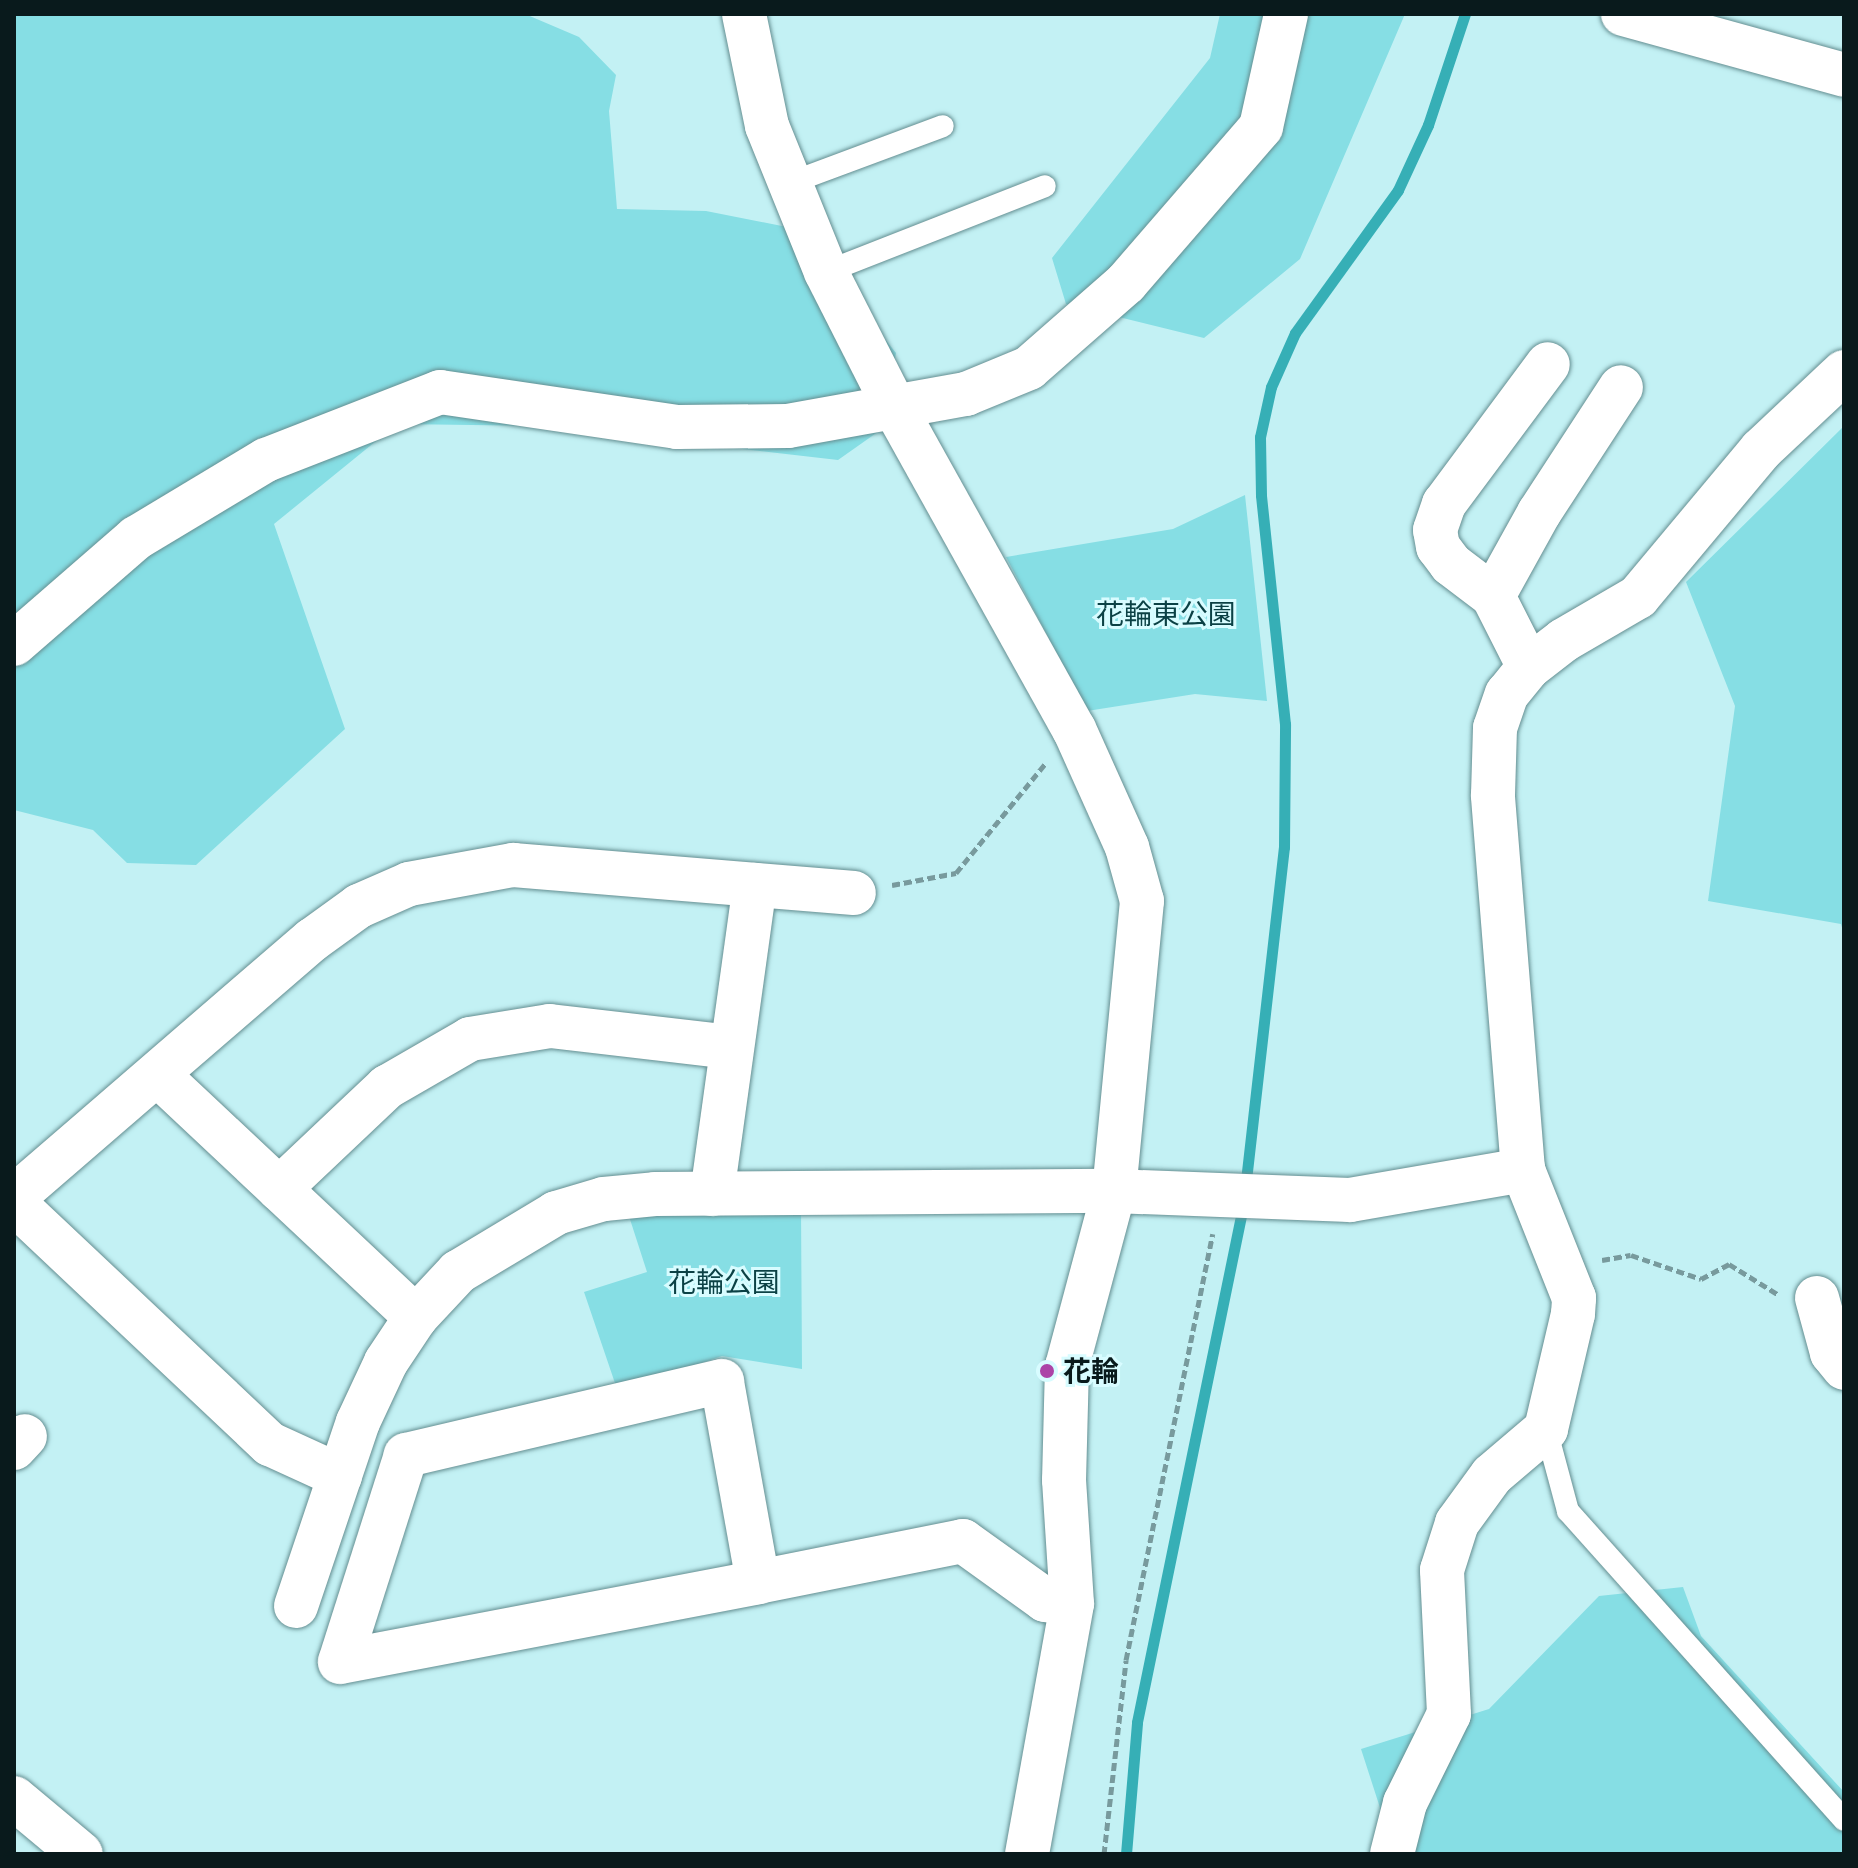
<!DOCTYPE html>
<meta charset="utf-8">
<style>
body{margin:0}
#map{position:relative;width:1858px;height:1868px;overflow:hidden;background:#c3f1f4;font-family:"Titillium Web","Noto Sans JP",sans-serif}
div>[style]{position:absolute}
.green>*{inset:0;background:#86dee4}
.stream>*{height:11px;margin:-5.5px;padding:0 5.5px;transform-origin:5.5px;border-radius:5.5px;background:#36afb6}
.path>*{height:5px;margin-top:-2.5px;transform-origin:0;background:repeating-linear-gradient(90deg,#789a9d 0 8px,transparent 0 12px)}
.roads{filter:drop-shadow(0 0 2px #648e91) drop-shadow(0 0 2px #648e91)}
.service>*{height:22px;margin:-11px;padding:0 11px;transform-origin:11px;border-radius:11px;background:#fff}
.minor>*{height:44px;margin:-22px;padding:0 22px;transform-origin:22px;border-radius:22px;background:#fff}
.dots>*{width:22px;height:22px;translate:-50% -50%;box-sizing:border-box;border:4px solid #d8fcff;border-radius:50%}
span{translate:-50% -50%;white-space:nowrap;text-align:center;line-height:1.15;-webkit-text-stroke:6px #d8fcff;paint-order:stroke}
.park-label{font-size:28px;color:#0b4145}
.poi-label{font-size:28px;color:#091a1c;font-weight:700}
.left{translate:0 -50%;text-align:left}
.frame{position:absolute;inset:0;border:16px solid #091a1c;pointer-events:none}
</style>
<div id="map">
<div class="green">
<div style="clip-path:polygon(14px 14px,525px 14px,579px 37px,616px 75px,609px 111px,617px 209px,706px 211px,797px 229px,896px 353px,882px 429px,838px 460px,544px 426px,397px 424px,274px 524px,345px 729px,196px 865px,127px 863px,93px 830px,14px 810px)"></div>
<div style="clip-path:polygon(1220px 14px,1405px 14px,1300px 259px,1204px 338px,1066px 304px,1052px 258px,1210px 58px)"></div>
<div style="clip-path:polygon(1844px 426px,1844px 935px,1841px 924px,1708px 901px,1735px 706px,1686px 582px)"></div>
<div style="clip-path:polygon(1245px 495px,1267px 701px,1195px 694px,1087px 711px,1006px 557px,1173px 529px)"></div>
<div style="clip-path:polygon(801px 1206px,802px 1369px,722px 1356px,618px 1392px,584px 1292px,647px 1272px,627px 1210px)"></div>
<div style="clip-path:polygon(1683px 1587px,1701px 1636px,1844px 1792px,1844px 1854px,1395px 1854px,1361px 1749px,1489px 1709px,1599px 1596px)"></div>
</div>
<div class="stream">
<div style="left:1245px;top:1189px;width:344px;rotate:-83.5deg"></div>
<div style="left:1284px;top:847px;width:123px;rotate:-89.5deg"></div>
<div style="left:1285px;top:724px;width:230px;rotate:-96deg"></div>
<div style="left:1261px;top:495px;width:58px;rotate:-91deg"></div>
<div style="left:1260px;top:437px;width:51px;rotate:-77.6deg"></div>
<div style="left:1271px;top:387px;width:59px;rotate:-66deg"></div>
<div style="left:1295px;top:333px;width:176px;rotate:-54.2deg"></div>
<div style="left:1398px;top:190px;width:72px;rotate:-65.2deg"></div>
<div style="left:1428px;top:125px;width:117px;rotate:-71.6deg"></div>
<div style="left:1126px;top:1854px;width:132px;rotate:-85.2deg"></div>
<div style="left:1137px;top:1722px;width:527px;rotate:-78.39deg"></div>
</div>
<div class="path">
<div style="left:892px;top:885px;width:65px;rotate:-10.6deg"></div>
<div style="left:956px;top:873px;width:141px;rotate:-50.8deg"></div>
<div style="left:1602px;top:1260px;width:29px;rotate:-10deg"></div>
<div style="left:1631px;top:1255px;width:74px;rotate:18.9deg"></div>
<div style="left:1701px;top:1279px;width:32px;rotate:-28deg"></div>
<div style="left:1729px;top:1264px;width:59px;rotate:31.8deg"></div>
<div style="left:1104px;top:1854px;width:195px;rotate:-83.5deg"></div>
<div style="left:1126px;top:1660px;width:435px;rotate:-78.5deg"></div>
</div>
<div class="roads">
<div class="service">
<div style="left:790px;top:183px;width:163px;rotate:-20.4deg"></div>
<div style="left:826px;top:272px;width:235px;rotate:-21.4deg"></div>
<div style="left:1546px;top:1429px;width:85px;rotate:75deg"></div>
<div style="left:1568px;top:1511px;width:414px;rotate:48.2deg"></div>
</div>
<div class="minor">
<div style="left:744px;top:14px;width:114px;rotate:78.4deg"></div>
<div style="left:767px;top:126px;width:157px;rotate:68deg"></div>
<div style="left:826px;top:272px;width:153px;rotate:63.1deg"></div>
<div style="left:895px;top:408px;width:368px;rotate:60.9deg"></div>
<div style="left:1074px;top:729px;width:129px;rotate:65.8deg"></div>
<div style="left:1127px;top:847px;width:56px;rotate:74.5deg"></div>
<div style="left:1142px;top:901px;width:291px;rotate:95.5deg"></div>
<div style="left:1114px;top:1191px;width:181px;rotate:105deg"></div>
<div style="left:1067px;top:1366px;width:114px;rotate:91.5deg"></div>
<div style="left:1064px;top:1480px;width:124px;rotate:86.3deg"></div>
<div style="left:1072px;top:1604px;width:254px;rotate:100.2deg"></div>
<div style="left:1623px;top:14px;width:229px;rotate:15.4deg"></div>
<div style="left:1493px;top:596px;width:95px;rotate:-61deg"></div>
<div style="left:1539px;top:513px;width:150px;rotate:-56.9deg"></div>
<div style="left:14px;top:644px;width:162px;rotate:-41deg"></div>
<div style="left:136px;top:538px;width:152px;rotate:-31deg"></div>
<div style="left:266px;top:460px;width:187px;rotate:-21.3deg"></div>
<div style="left:440px;top:392px;width:240px;rotate:8.4deg"></div>
<div style="left:677px;top:427px;width:111px;rotate:-0.5deg"></div>
<div style="left:788px;top:426px;width:181px;rotate:-10.2deg"></div>
<div style="left:966px;top:394px;width:68px;rotate:-22.4deg"></div>
<div style="left:1029px;top:368px;width:129px;rotate:-41.2deg"></div>
<div style="left:1126px;top:283px;width:206px;rotate:-49.1deg"></div>
<div style="left:1261px;top:127px;width:116px;rotate:-77.5deg"></div>
<div style="left:1529px;top:667px;width:80px;rotate:-116.9deg"></div>
<div style="left:1493px;top:596px;width:53px;rotate:-142.7deg"></div>
<div style="left:1451px;top:564px;width:21px;rotate:-127deg"></div>
<div style="left:1438px;top:547px;width:17px;rotate:-100deg"></div>
<div style="left:1435px;top:530px;width:28px;rotate:-71deg"></div>
<div style="left:1444px;top:504px;width:174px;rotate:-53.4deg"></div>
<div style="left:158px;top:1075px;width:354px;rotate:43.2deg"></div>
<div style="left:279px;top:1189px;width:149px;rotate:-43.4deg"></div>
<div style="left:387px;top:1087px;width:96px;rotate:-30deg"></div>
<div style="left:470px;top:1039px;width:81px;rotate:-9.2deg"></div>
<div style="left:550px;top:1026px;width:183px;rotate:6.6deg"></div>
<div style="left:712px;top:1194px;width:312px;rotate:-82.1deg"></div>
<div style="left:14px;top:1197px;width:394px;rotate:-40.8deg"></div>
<div style="left:312px;top:940px;width:58px;rotate:-35.9deg"></div>
<div style="left:359px;top:906px;width:55px;rotate:-23.7deg"></div>
<div style="left:409px;top:884px;width:106px;rotate:-10.4deg"></div>
<div style="left:513px;top:865px;width:342px;rotate:4.7deg"></div>
<div style="left:14px;top:1203px;width:352px;rotate:43.3deg"></div>
<div style="left:270px;top:1444px;width:77px;rotate:24.6deg"></div>
<div style="left:1817px;top:1298px;width:57px;rotate:74.7deg"></div>
<div style="left:1832px;top:1353px;width:19px;rotate:51deg"></div>
<div style="left:14px;top:1448px;width:16px;rotate:-47deg"></div>
<div style="left:758px;top:1582px;width:204px;rotate:-100.2deg"></div>
<div style="left:722px;top:1381px;width:325px;rotate:166.8deg"></div>
<div style="left:406px;top:1455px;width:217px;rotate:107.7deg"></div>
<div style="left:340px;top:1662px;width:426px;rotate:-10.8deg"></div>
<div style="left:758px;top:1582px;width:209px;rotate:-11.3deg"></div>
<div style="left:963px;top:1541px;width:101px;rotate:35.7deg"></div>
<div style="left:1045px;top:1600px;width:27px;rotate:8deg"></div>
<div style="left:296px;top:1606px;width:194px;rotate:-71.4deg"></div>
<div style="left:358px;top:1422px;width:66px;rotate:-65deg"></div>
<div style="left:386px;top:1362px;width:54px;rotate:-56.3deg"></div>
<div style="left:416px;top:1317px;width:62px;rotate:-47deg"></div>
<div style="left:458px;top:1272px;width:114px;rotate:-31deg"></div>
<div style="left:556px;top:1213px;width:50px;rotate:-16.3deg"></div>
<div style="left:604px;top:1199px;width:51px;rotate:-5.6deg"></div>
<div style="left:655px;top:1194px;width:459px;rotate:-0.4deg"></div>
<div style="left:1114px;top:1191px;width:236px;rotate:2.2deg"></div>
<div style="left:1350px;top:1200px;width:176px;rotate:-9.8deg"></div>
<div style="left:14px;top:1798px;width:87px;rotate:39.9deg"></div>
<div style="left:1392px;top:1854px;width:53px;rotate:-75.7deg"></div>
<div style="left:1405px;top:1803px;width:99px;rotate:-63.7deg"></div>
<div style="left:1449px;top:1714px;width:144px;rotate:-92.8deg"></div>
<div style="left:1442px;top:1570px;width:49px;rotate:-72.3deg"></div>
<div style="left:1457px;top:1523px;width:59px;rotate:-53.9deg"></div>
<div style="left:1492px;top:1475px;width:71px;rotate:-40.4deg"></div>
<div style="left:1546px;top:1429px;width:118px;rotate:-76.8deg"></div>
<div style="left:1573px;top:1314px;width:16px;rotate:-86deg"></div>
<div style="left:1574px;top:1298px;width:138px;rotate:-111.7deg"></div>
<div style="left:1523px;top:1170px;width:376px;rotate:-94.6deg"></div>
<div style="left:1493px;top:795px;width:67px;rotate:-88.3deg"></div>
<div style="left:1495px;top:728px;width:36px;rotate:-71deg"></div>
<div style="left:1507px;top:694px;width:35px;rotate:-51deg"></div>
<div style="left:1529px;top:667px;width:44px;rotate:-37.6deg"></div>
<div style="left:1564px;top:640px;width:86px;rotate:-30.2deg"></div>
<div style="left:1638px;top:597px;width:192px;rotate:-50.1deg"></div>
<div style="left:1761px;top:450px;width:114px;rotate:-43.2deg"></div>
</div>
</div>
<div class="dots">
<div style="left:1047px;top:1371px;background:#ac44a7"></div>
</div>
<div class="park-label">
<span style="left:1166px;top:614px">花輪東公園</span>
<span style="left:724px;top:1282px">花輪公園</span>
</div>
<div class="poi-label">
<span class="left" style="left:1063px;top:1371px">花輪</span>
</div>
<div class="frame"></div>
</div>
